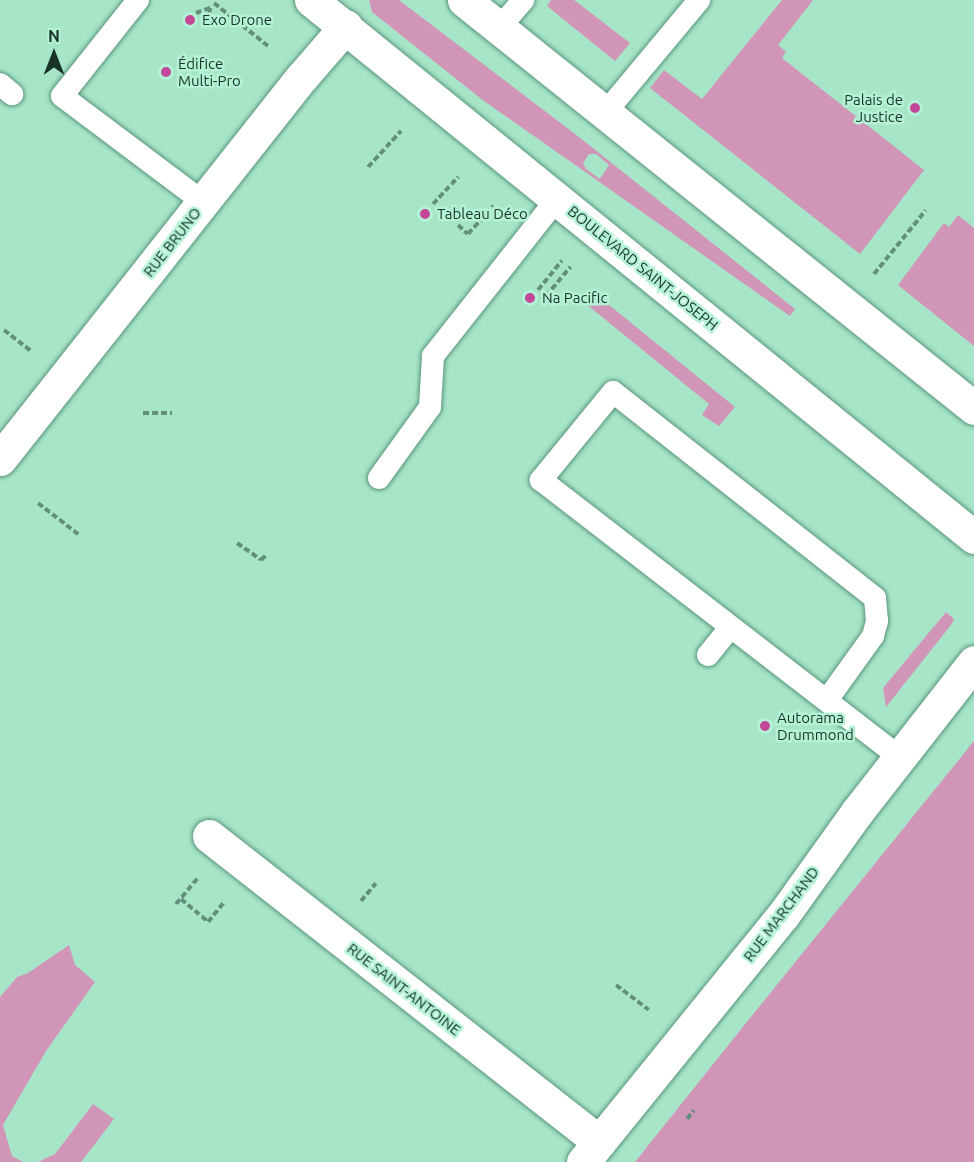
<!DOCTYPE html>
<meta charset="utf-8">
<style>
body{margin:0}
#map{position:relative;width:974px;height:1162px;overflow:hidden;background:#a7e5c8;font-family:Ubuntu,sans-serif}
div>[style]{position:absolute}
.green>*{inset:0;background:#d195b8}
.path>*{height:4px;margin-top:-2px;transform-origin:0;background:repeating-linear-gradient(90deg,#638f7b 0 6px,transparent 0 9px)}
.roads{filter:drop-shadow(0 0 2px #59957b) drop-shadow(0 0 2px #59957b)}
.lane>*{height:22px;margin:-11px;padding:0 11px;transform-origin:11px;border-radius:11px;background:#fff}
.street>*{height:33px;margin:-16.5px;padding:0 16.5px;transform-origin:16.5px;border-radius:16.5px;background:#fff}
.secondary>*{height:33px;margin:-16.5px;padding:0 16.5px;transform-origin:16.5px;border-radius:16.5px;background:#fff}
.primary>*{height:33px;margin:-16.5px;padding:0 16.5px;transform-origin:16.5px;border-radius:16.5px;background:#fff}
.dots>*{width:16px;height:16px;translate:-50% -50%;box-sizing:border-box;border:3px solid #b4f2d5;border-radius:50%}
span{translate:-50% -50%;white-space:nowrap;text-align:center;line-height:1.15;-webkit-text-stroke:5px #b4f2d5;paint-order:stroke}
.poi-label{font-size:15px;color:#1a3328}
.left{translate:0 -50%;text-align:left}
.right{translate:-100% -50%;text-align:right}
.street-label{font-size:15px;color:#1a3328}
.north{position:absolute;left:24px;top:24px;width:60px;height:60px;-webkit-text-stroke:4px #b4f2d5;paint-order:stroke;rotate:0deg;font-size:16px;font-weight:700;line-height:24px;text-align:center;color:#1a3328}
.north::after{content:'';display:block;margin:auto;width:21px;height:27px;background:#1a3328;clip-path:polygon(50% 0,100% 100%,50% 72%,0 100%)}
</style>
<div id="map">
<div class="green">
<div style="clip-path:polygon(evenodd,369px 0,399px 0,579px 137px,795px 309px,790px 316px,484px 101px,372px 12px,369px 0,589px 154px,596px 154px,609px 165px,600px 179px,586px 169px,583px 163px,589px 154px)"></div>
<div style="clip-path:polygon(551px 0,574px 0,630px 43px,615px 61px,547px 6px)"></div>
<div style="clip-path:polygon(782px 0,813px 0,778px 45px,786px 52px,782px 58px,924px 170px,860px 254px,650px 88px,664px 70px,702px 99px)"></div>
<div style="clip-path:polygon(958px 215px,974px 228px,974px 346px,898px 285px,944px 223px,949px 227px)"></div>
<div style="clip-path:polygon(593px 292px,735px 407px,719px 426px,702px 415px,709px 404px,585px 303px)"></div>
<div style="clip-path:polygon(946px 612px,954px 619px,951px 625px,886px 707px,883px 688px)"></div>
<div style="clip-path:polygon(974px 741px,974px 1162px,635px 1162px,742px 1028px)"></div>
<div style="clip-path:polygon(69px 945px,75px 965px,95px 982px,46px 1051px,3px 1125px,12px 1156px,23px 1162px,0 1162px,0 997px,17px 977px,28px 973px)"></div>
<div style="clip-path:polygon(93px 1104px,114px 1119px,81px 1162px,38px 1162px,55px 1154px)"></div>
</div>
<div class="path">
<div style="left:214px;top:3px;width:69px;rotate:38.5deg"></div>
<div style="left:196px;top:13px;width:15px;rotate:-20deg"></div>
<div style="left:210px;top:8px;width:15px;rotate:94deg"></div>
<div style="left:368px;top:167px;width:49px;rotate:-47.5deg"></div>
<div style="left:433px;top:204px;width:37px;rotate:-47deg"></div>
<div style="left:458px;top:225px;width:13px;rotate:42deg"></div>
<div style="left:468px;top:234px;width:38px;rotate:-48deg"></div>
<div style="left:874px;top:274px;width:82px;rotate:-50.9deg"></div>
<div style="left:538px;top:290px;width:38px;rotate:-51deg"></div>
<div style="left:546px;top:296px;width:38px;rotate:-50deg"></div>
<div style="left:4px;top:330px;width:34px;rotate:38deg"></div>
<div style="left:143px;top:413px;width:29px"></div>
<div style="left:38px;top:503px;width:51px;rotate:37.8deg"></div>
<div style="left:237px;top:543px;width:29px;rotate:35deg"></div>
<div style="left:261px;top:560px;width:7px;rotate:-45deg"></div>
<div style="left:181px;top:899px;width:35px;rotate:40deg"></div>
<div style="left:208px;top:922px;width:27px;rotate:-51deg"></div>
<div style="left:361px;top:901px;width:23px;rotate:-50deg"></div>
<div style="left:176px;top:904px;width:33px;rotate:-50deg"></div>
<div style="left:616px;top:985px;width:41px;rotate:37.1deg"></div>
<div style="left:687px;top:1119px;width:11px;rotate:-52deg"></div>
</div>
<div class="roads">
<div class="lane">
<div style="left:138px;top:0;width:122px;rotate:128.4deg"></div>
<div style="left:62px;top:96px;width:176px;rotate:36.9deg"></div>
<div style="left:499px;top:28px;width:37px;rotate:-49deg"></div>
<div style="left:0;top:84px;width:16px;rotate:40deg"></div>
<div style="left:605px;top:113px;width:147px;rotate:-50.2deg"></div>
<div style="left:379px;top:478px;width:87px;rotate:-54.3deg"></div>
<div style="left:430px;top:407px;width:51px;rotate:-86.6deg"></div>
<div style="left:433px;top:356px;width:200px;rotate:-51.7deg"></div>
<div style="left:708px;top:655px;width:36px;rotate:-51deg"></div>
<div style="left:827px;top:700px;width:79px;rotate:-54.3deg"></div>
<div style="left:873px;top:636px;width:16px;rotate:-75deg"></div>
<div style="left:877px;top:621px;width:23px;rotate:-95deg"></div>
<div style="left:875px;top:598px;width:333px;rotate:-141.8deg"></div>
<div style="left:613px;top:392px;width:114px;rotate:129.3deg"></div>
<div style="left:541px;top:480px;width:453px;rotate:37.7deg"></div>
</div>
<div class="street">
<div style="left:0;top:459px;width:487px;rotate:-51.7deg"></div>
<div style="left:302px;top:77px;width:67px;rotate:-49.2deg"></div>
<div style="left:209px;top:836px;width:496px;rotate:38.1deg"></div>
</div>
<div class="secondary">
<div style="left:583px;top:1162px;width:319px;rotate:-51deg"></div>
<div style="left:784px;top:914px;width:125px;rotate:-54.4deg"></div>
<div style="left:857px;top:812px;width:190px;rotate:-52deg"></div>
</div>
<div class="primary">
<div style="left:311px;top:0;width:853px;rotate:39.01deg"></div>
<div style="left:464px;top:0;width:653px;rotate:38.66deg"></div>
</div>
</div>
<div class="dots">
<div style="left:190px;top:20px;background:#c44899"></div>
<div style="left:166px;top:72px;background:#c44899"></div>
<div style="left:915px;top:108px;background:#c44899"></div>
<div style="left:425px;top:214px;background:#c44899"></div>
<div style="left:530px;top:298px;background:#c44899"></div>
<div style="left:765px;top:726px;background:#c44899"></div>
</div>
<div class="poi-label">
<span class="left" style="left:202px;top:20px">Exo Drone</span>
<span class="left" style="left:178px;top:72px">Édifice<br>Multi-Pro</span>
<span class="right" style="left:903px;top:108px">Palais de<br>Justice</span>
<span class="left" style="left:437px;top:214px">Tableau Déco</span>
<span class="left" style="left:542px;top:298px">Na Pacific</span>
<span class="left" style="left:777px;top:726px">Autorama<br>Drummond</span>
</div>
<div class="street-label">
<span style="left:172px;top:242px;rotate:-52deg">RUE BRUNO</span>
<span style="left:643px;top:268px;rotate:39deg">BOULEVARD SAINT-JOSEPH</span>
<span style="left:781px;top:914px;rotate:-53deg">RUE MARCHAND</span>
<span style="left:404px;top:989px;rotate:38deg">RUE SAINT-ANTOINE</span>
</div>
<div class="north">N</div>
</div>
